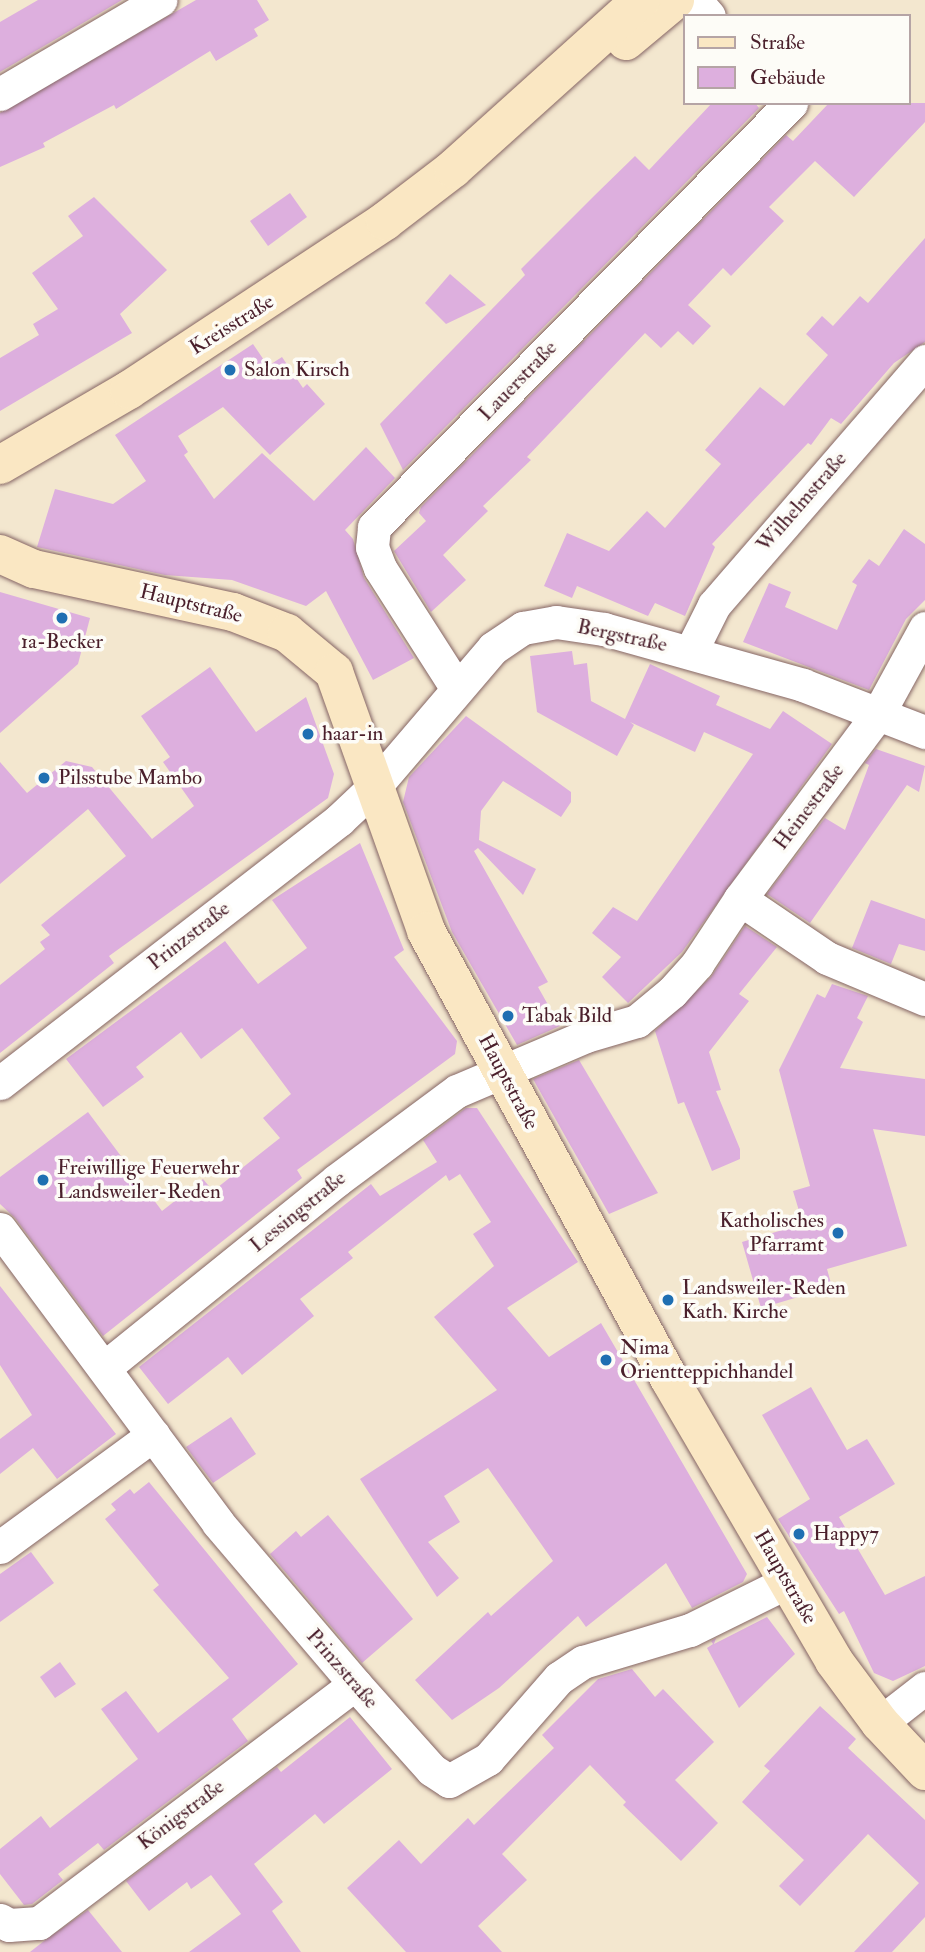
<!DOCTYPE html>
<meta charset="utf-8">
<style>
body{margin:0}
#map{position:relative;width:925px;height:1952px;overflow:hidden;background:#f3e7cf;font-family:"IM FELL Double Pica",serif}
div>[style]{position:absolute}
.building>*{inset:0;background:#ddafde}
.roads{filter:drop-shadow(0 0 2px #856564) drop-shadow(0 0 2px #856564)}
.street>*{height:33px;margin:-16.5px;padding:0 16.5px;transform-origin:16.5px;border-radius:16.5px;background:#fff}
.secondary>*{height:38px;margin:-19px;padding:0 19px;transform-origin:19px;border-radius:19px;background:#fae7c3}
.dots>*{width:19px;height:19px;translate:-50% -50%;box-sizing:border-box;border:4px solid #fdfcf7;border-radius:50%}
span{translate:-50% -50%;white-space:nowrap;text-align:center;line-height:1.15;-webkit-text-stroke:7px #fdfcf7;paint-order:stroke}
.street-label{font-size:21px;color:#4a1f2b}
.poi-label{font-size:21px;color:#4a1f2b}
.left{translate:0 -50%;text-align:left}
.right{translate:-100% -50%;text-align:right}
.legend{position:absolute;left:683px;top:14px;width:228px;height:91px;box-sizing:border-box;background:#fdfcf7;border:2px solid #b5a4a5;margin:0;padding:9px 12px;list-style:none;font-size:21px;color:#4a1f2b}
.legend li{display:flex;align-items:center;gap:14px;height:35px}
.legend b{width:35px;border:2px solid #b5a4a5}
</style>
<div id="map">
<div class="building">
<div style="clip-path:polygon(38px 0,122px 0,0 72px,0 22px)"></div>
<div style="clip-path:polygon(196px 0,257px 0,269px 20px,254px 29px,258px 36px,216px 61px,210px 51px,116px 109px,114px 105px,43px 143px,45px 147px,0 167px,0 113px)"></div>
<div style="clip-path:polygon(712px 103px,755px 103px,759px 108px,403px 470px,380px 424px,525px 275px,521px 269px,595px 195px,635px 156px,649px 170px)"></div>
<div style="clip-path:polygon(829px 103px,925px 103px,925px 122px,854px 197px,815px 161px,769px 207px,784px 221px,731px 276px,723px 268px,688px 305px,711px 326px,693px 345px,678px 331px,661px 348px,645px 333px,527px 457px,531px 460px,483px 506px,488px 511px,443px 555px,466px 580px,431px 612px,394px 551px,426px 521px,419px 513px,421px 507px,786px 135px,793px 141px)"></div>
<div style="clip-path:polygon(290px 193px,307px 217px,268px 246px,250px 221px)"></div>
<div style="clip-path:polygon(94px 197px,167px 270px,120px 314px,132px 333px,0 411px,0 358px,39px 335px,33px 324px,58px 309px,32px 273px,83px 236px,68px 216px)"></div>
<div style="clip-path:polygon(925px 238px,925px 342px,894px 363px,841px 424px,831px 418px,811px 445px,808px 443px,712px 544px,715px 547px,685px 616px,655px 603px,648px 616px,577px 586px,572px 598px,544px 586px,567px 533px,609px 551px,647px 511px,665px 528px,721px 464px,705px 450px,760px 387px,784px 406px,828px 355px,806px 334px,822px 316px,833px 326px,860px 296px,868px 303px)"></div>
<div style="clip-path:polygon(450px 274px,486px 305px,446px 324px,425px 303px)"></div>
<div style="clip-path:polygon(253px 344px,268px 366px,282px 357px,303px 388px,307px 384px,325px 404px,270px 455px,223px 407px,178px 436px,188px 452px,184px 455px,214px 499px,262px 453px,314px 501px,366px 447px,395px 478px,345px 530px,353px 539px,364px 578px,414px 658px,373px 680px,326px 591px,306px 606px,232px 580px,165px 575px,37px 547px,55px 489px,113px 504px,146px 481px,115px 435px)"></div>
<div style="clip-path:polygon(904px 529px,925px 544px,925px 600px,906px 619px,869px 690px,743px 642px,769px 583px,791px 592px,785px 607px,837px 630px,857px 585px,852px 582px,869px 559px,879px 566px)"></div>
<div style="clip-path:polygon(0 592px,90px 618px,78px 664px,0 733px)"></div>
<div style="clip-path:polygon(572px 651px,574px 665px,587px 663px,591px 701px,625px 719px,650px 664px,720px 696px,716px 705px,770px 729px,783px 711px,832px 744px,682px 952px,628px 1003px,602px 977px,621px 957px,592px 933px,613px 907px,637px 921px,753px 754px,704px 732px,695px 752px,630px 722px,634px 725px,617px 756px,537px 712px,530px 656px)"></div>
<div style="clip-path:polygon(210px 667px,256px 732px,306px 697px,334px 774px,328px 798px,109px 956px,114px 963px,0 1053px,0 985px,45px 949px,40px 942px,50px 935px,41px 925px,126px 856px,88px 809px,0 884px,0 762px,27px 793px,66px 761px,92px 767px,152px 839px,194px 806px,163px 762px,170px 757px,141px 716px)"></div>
<div style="clip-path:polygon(466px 716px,571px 792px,571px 802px,561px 817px,503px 781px,481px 811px,479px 840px,536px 869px,523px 895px,478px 848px,474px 851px,548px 982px,538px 987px,560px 1026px,517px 1045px,452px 932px,403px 802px,409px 777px)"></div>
<div style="clip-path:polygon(876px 749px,925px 766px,919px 792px,907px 785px,810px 923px,767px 894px,825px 818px,845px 830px,869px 765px,865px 763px)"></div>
<div style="clip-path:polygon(360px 843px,404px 950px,394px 957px,457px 1041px,455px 1054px,297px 1170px,302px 1178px,103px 1336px,15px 1218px,0 1204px,0 1177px,88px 1112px,162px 1211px,203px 1179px,213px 1191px,280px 1138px,263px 1118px,291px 1094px,242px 1028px,201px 1059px,181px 1032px,136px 1067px,144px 1077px,103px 1107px,66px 1059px,225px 941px,258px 984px,307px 948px,272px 900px)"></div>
<div style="clip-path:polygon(871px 900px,925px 919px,925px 951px,899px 944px,891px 964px,852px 948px)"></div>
<div style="clip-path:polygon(745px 926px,777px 947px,739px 994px,749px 1001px,709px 1052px,721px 1090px,716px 1091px,740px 1149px,740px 1159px,712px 1171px,684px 1102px,678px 1104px,655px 1031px,711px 977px)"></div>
<div style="clip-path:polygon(832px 984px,868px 996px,857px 1018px,863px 1022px,840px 1068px,925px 1079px,925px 1136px,873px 1129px,907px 1246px,827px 1269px,832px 1287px,761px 1308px,742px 1242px,803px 1224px,793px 1191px,810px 1186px,779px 1070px,817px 994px,825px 998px)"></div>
<div style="clip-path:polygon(579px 1060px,658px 1193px,609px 1214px,533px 1079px)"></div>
<div style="clip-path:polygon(466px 1108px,477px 1108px,578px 1262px,507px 1308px,549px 1357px,601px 1323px,747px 1574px,743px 1582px,692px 1608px,666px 1563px,586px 1627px,578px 1616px,499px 1688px,452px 1720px,415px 1680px,488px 1612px,491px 1616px,553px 1561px,488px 1468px,444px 1496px,460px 1522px,428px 1542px,459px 1578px,437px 1597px,360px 1479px,497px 1390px,434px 1317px,494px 1266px,473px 1234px,491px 1222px,460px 1174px,449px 1181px,446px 1175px,348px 1252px,353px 1258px,300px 1299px,314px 1316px,242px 1375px,228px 1357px,168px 1404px,139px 1367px,371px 1184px,380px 1196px,437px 1162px,423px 1140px)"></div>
<div style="clip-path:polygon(0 1286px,116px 1434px,57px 1479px,33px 1448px,0 1474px,0 1439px,32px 1415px,0 1365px)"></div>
<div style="clip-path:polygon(811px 1387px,847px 1450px,867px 1439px,895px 1484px,839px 1517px,885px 1595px,925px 1576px,925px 1666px,893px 1681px,874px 1673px,844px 1611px,839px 1614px,778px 1519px,810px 1499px,762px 1415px)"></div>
<div style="clip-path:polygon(231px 1417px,256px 1454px,213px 1483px,186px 1447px)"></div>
<div style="clip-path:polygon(149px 1482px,298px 1664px,232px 1719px,248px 1741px,104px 1850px,98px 1843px,58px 1874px,63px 1880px,32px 1904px,24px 1905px,0 1874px,0 1849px,41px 1816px,50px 1828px,138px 1759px,101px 1709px,126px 1691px,158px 1733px,229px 1678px,153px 1590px,159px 1585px,105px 1519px,116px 1510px,111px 1504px,130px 1489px,134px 1494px)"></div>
<div style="clip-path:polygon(328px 1515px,413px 1619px,362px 1663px,270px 1554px,296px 1531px,301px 1537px)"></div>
<div style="clip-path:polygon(31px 1552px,54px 1583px,0 1622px,0 1574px)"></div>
<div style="clip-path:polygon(767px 1617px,795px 1654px,739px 1708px,707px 1648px,713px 1644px,711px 1641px,716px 1638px,714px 1644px)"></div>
<div style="clip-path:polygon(60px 1662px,76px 1684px,55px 1698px,40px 1677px)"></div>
<div style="clip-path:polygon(632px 1669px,655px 1697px,663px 1689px,714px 1742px,675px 1780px,718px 1823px,681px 1861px,623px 1805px,626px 1802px,590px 1765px,502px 1854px,527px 1880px,478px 1926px,502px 1952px,406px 1952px,347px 1888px,399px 1840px,421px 1864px,468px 1818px,474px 1825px,554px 1748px,542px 1735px,598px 1679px)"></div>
<div style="clip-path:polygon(820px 1706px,856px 1739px,848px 1748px,925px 1820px,925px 1917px,892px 1952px,854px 1952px,919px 1883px,868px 1834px,800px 1906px,779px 1886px,804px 1860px,742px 1802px,770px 1771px,764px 1766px)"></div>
<div style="clip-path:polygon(350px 1717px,392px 1769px,324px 1824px,315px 1814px,254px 1864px,283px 1902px,272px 1911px,301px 1952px,189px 1952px,241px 1914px,211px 1875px,191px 1889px,187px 1882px,149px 1911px,126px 1881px,277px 1767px,281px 1772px)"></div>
<div style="clip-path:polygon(88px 1910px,122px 1952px,30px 1952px,44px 1941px)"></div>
</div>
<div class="roads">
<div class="street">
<div style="left:695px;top:0;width:21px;rotate:49deg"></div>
<div style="left:0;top:94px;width:186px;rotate:-30.4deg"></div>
<div style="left:691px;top:651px;width:51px;rotate:-63.4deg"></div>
<div style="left:714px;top:605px;width:323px;rotate:-49.1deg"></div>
<div style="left:456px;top:687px;width:141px;rotate:-122.6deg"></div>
<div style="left:380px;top:568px;width:22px;rotate:-111deg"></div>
<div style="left:372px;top:547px;width:20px;rotate:-84deg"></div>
<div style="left:374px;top:527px;width:595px;rotate:-45.48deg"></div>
<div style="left:740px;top:899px;width:105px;rotate:34.1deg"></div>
<div style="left:827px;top:958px;width:106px;rotate:22.7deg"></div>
<div style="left:0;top:1083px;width:429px;rotate:-37.8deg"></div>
<div style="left:339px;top:820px;width:51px;rotate:-43.4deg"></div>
<div style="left:376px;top:785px;width:180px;rotate:-49.5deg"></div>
<div style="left:493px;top:648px;width:36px;rotate:-34deg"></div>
<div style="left:523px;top:628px;width:34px;rotate:-10deg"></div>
<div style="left:556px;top:622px;width:49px;rotate:8.3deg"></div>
<div style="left:604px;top:629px;width:207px;rotate:15.7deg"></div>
<div style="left:803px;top:685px;width:131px;rotate:21.1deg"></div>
<div style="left:0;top:1229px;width:366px;rotate:53.4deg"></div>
<div style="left:218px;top:1523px;width:211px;rotate:49.6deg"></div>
<div style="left:355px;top:1684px;width:115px;rotate:48.2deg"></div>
<div style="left:432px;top:1770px;width:20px;rotate:33deg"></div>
<div style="left:449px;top:1781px;width:45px;rotate:-29.4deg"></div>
<div style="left:488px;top:1759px;width:108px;rotate:-48.8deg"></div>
<div style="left:559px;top:1678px;width:29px;rotate:-34deg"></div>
<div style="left:583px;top:1662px;width:112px;rotate:-16.7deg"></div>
<div style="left:690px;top:1630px;width:108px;rotate:-26.3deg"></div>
<div style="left:104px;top:1368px;width:299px;rotate:-38.9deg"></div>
<div style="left:337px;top:1180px;width:149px;rotate:-36.6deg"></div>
<div style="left:457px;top:1091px;width:140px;rotate:-23.1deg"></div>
<div style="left:586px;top:1036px;width:53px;rotate:-16.4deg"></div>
<div style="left:637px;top:1021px;width:45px;rotate:-39.6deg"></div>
<div style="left:672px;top:992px;width:38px;rotate:-48deg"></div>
<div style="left:697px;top:964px;width:78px;rotate:-56.5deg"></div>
<div style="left:740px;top:899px;width:231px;rotate:-53.3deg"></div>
<div style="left:878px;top:714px;width:98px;rotate:-61.3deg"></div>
<div style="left:0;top:1547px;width:190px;rotate:-36.2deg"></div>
<div style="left:880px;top:1723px;width:57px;rotate:-37.9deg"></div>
<div style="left:0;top:1920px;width:10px;rotate:29deg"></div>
<div style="left:9px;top:1925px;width:30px;rotate:-4deg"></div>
<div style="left:39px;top:1923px;width:396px;rotate:-37.1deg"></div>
</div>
<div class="secondary">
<div style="left:626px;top:41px;width:64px;rotate:-39.9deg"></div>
<div style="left:0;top:465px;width:149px;rotate:-30.2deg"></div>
<div style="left:129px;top:390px;width:307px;rotate:-33.4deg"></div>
<div style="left:385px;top:221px;width:86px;rotate:-37.4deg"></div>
<div style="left:453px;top:169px;width:253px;rotate:-42deg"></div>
<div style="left:0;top:554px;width:37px;rotate:24deg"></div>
<div style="left:34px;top:569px;width:204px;rotate:12.2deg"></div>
<div style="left:233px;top:612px;width:58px;rotate:21.3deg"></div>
<div style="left:287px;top:633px;width:61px;rotate:39.7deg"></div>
<div style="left:334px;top:672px;width:275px;rotate:70.4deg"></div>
<div style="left:426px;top:931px;width:511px;rotate:61.48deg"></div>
<div style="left:670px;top:1380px;width:325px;rotate:59.7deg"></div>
<div style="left:834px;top:1661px;width:77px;rotate:53.4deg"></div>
<div style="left:880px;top:1723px;width:66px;rotate:46.8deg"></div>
</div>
</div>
<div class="dots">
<div style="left:230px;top:370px;background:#1f6fb2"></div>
<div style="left:62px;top:618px;background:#1f6fb2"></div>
<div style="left:308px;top:734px;background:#1f6fb2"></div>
<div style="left:44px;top:778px;background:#1f6fb2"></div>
<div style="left:508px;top:1016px;background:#1f6fb2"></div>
<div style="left:43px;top:1180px;background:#1f6fb2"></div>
<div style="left:838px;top:1233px;background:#1f6fb2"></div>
<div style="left:668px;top:1300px;background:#1f6fb2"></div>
<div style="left:606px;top:1360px;background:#1f6fb2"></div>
<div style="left:799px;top:1534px;background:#1f6fb2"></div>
</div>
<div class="street-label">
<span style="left:232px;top:325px;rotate:-32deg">Kreisstraße</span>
<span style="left:518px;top:381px;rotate:-46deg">Lauerstraße</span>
<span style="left:802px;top:502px;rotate:-49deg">Wilhelmstraße</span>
<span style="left:191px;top:604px;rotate:14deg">Hauptstraße</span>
<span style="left:622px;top:636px;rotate:12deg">Bergstraße</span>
<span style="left:809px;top:807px;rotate:-53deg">Heinestraße</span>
<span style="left:189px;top:936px;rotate:-38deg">Prinzstraße</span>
<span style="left:508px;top:1082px;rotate:62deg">Hauptstraße</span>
<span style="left:298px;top:1212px;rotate:-39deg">Lessingstraße</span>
<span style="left:785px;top:1577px;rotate:60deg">Hauptstraße</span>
<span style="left:342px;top:1669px;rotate:49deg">Prinzstraße</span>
<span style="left:181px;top:1815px;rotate:-37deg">Königstraße</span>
</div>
<div class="poi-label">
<span class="left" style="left:244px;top:370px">Salon Kirsch</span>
<span style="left:62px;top:642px">1a-Becker</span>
<span class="left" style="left:322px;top:734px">haar-in</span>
<span class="left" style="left:58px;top:778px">Pilsstube Mambo</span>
<span class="left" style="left:522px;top:1016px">Tabak Bild</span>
<span class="left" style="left:57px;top:1180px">Freiwillige Feuerwehr<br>Landsweiler-Reden</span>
<span class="right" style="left:824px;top:1233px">Katholisches<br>Pfarramt</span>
<span class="left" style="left:682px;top:1300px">Landsweiler-Reden<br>Kath. Kirche</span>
<span class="left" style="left:620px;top:1360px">Nima<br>Orientteppichhandel</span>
<span class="left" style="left:813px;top:1534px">Happy7</span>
</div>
<ul class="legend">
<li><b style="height:9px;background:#fae7c3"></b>Straße</li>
<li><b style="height:19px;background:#ddafde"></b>Gebäude</li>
</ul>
</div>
